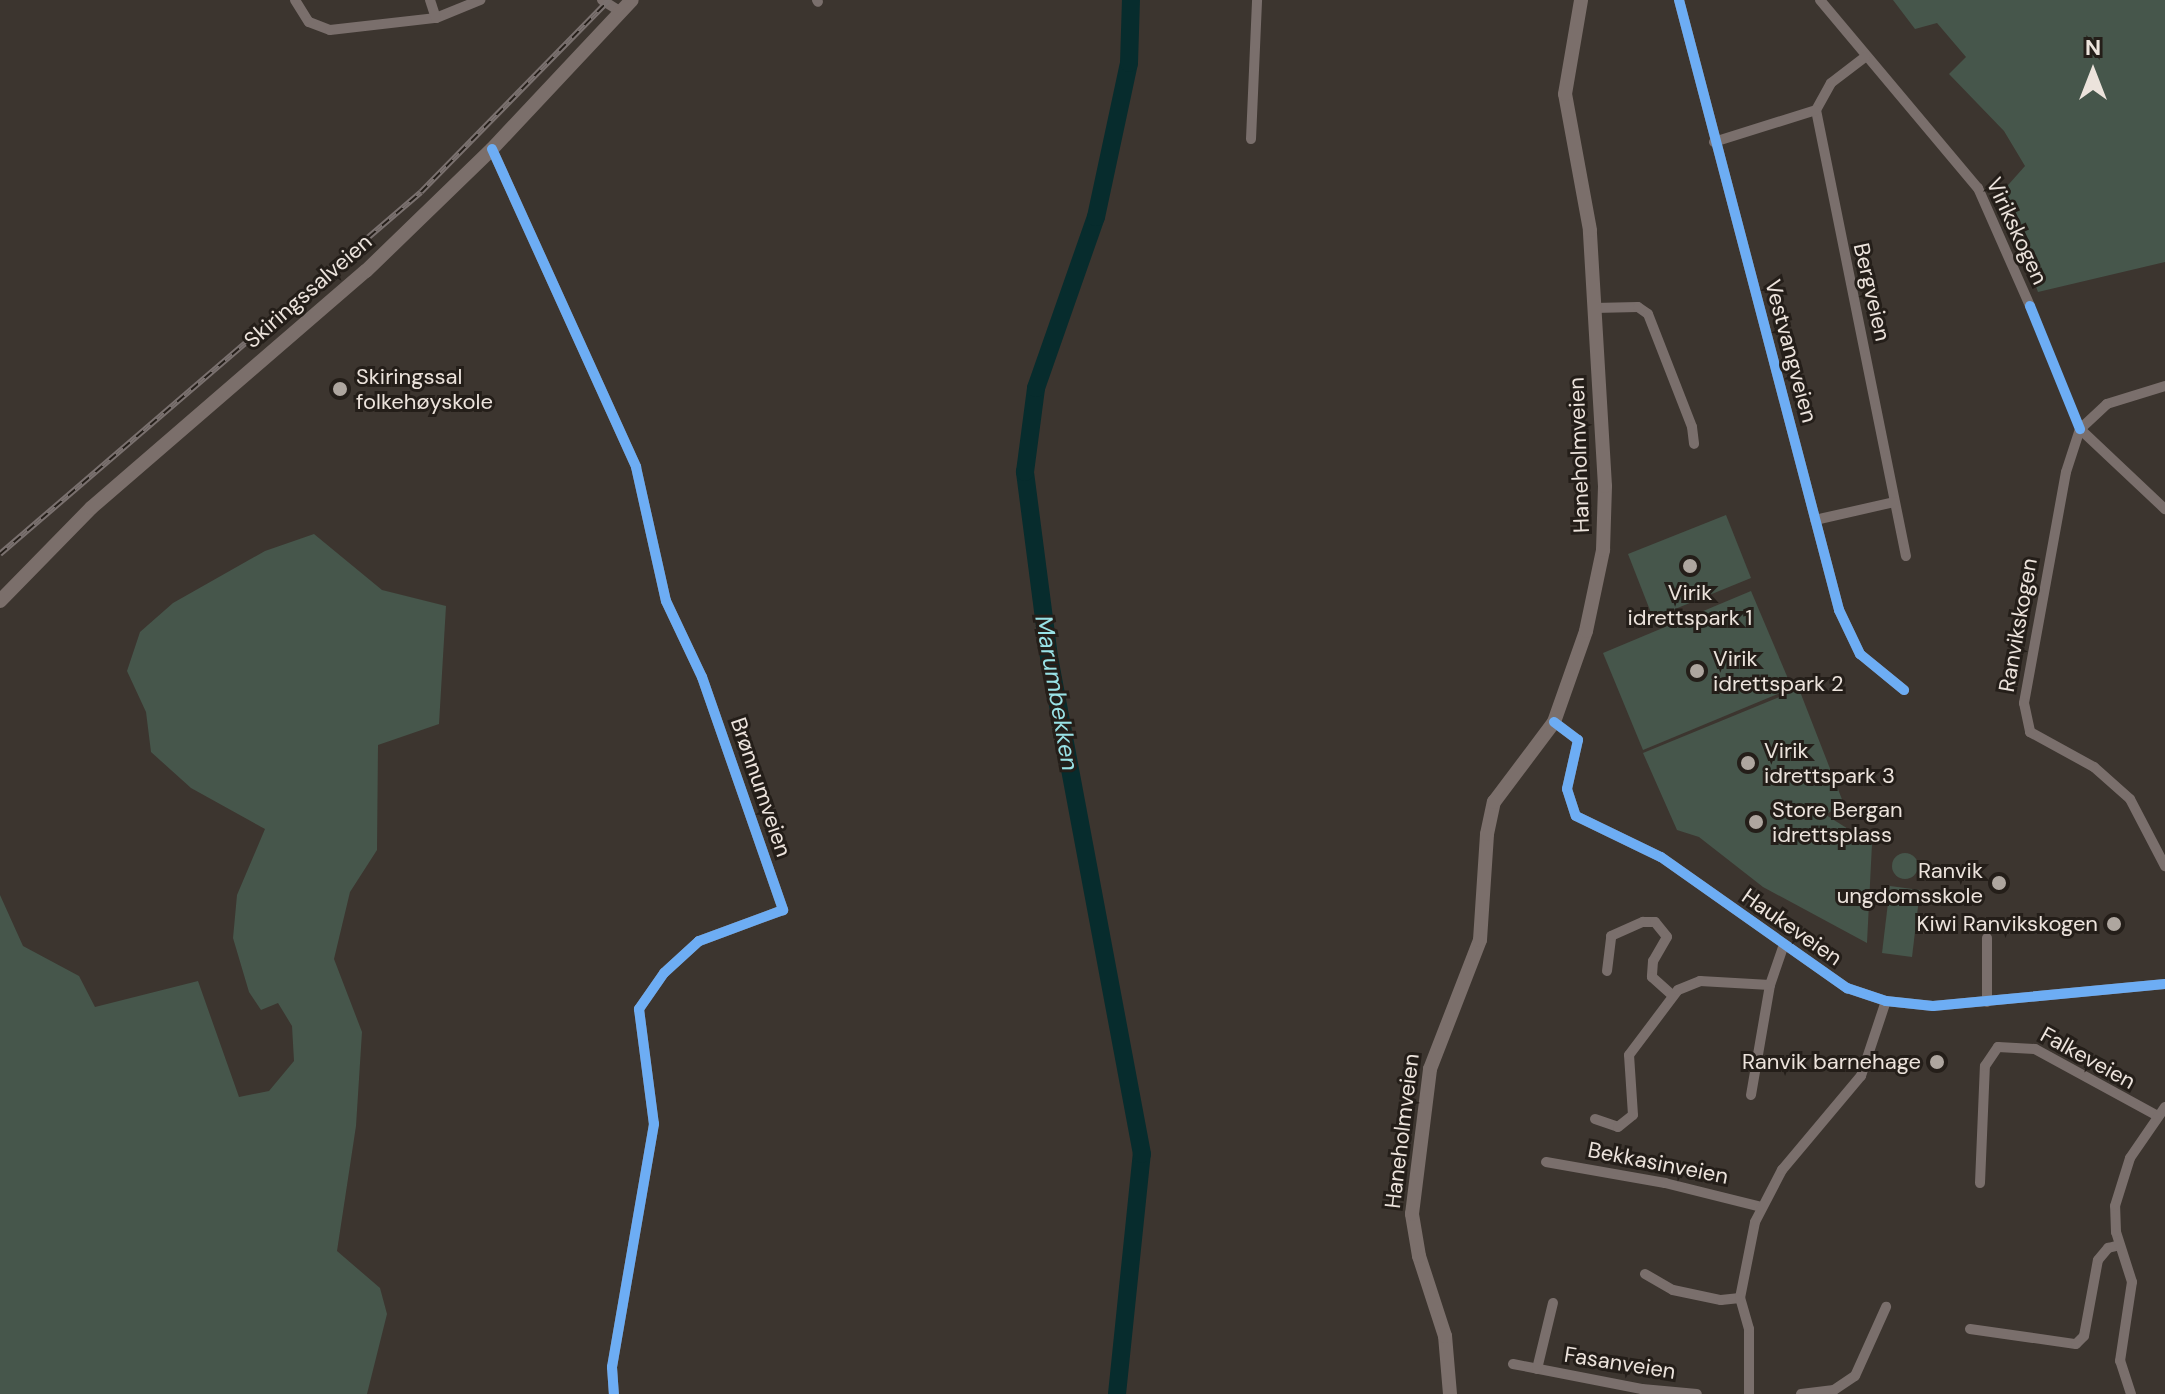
<!DOCTYPE html>
<meta charset="utf-8">
<style>
body{margin:0}
#map{position:relative;width:2165px;height:1394px;overflow:hidden;background:#3c352f;font-family:"DM Sans",sans-serif}
div>[style]{position:absolute}
.green>*{inset:0;background:#46564b}
.round{border-radius:50%}
.river>*{height:18px;margin:-9px;padding:0 9px;transform-origin:9px;border-radius:9px;background:#072c2d}
.minor>*{height:10px;margin:-5px;padding:0 5px;transform-origin:5px;border-radius:5px;background:#7a6f6c}
.major>*{height:14px;margin:-7px;padding:0 7px;transform-origin:7px;border-radius:7px;background:#7b6f6b}
.rail>*{height:6px;margin-top:-3px;transform-origin:0;background:repeating-linear-gradient(90deg,#241e19 0 9px,#7a716f 0 18px);box-sizing:border-box;border-block:2px solid #7a716f}
.cycleway>*{height:10px;margin:-5px;padding:0 5px;transform-origin:5px;border-radius:5px;background:#6dadf4}
.dots>*{width:22px;height:22px;translate:-50% -50%;box-sizing:border-box;border:4px solid #241e19;border-radius:50%}
span{translate:-50% -50%;white-space:nowrap;text-align:center;line-height:1.15;-webkit-text-stroke:6px #241e19;paint-order:stroke}
.street-label{font-size:22px;color:#ece3dc}
.poi-label{font-size:22px;color:#ece3dc}
.left{translate:0 -50%;text-align:left}
.right{translate:-100% -50%;text-align:right}
.water-label{font-size:24px;color:#99e2e6;font-style:italic}
.north{position:absolute;left:2053px;top:32px;width:80px;height:80px;-webkit-text-stroke:6px #241e19;paint-order:stroke;rotate:0deg;font-size:22px;font-weight:700;line-height:32px;text-align:center;color:#ece3dc}
.north::after{content:'';display:block;margin:auto;width:28px;height:36px;background:#ece3dc;clip-path:polygon(50% 0,100% 100%,50% 72%,0 100%)}
</style>
<div id="map">
<div class="green">
<div style="clip-path:polygon(1893px 0,2165px 0,2165px 262px,2038px 292px,2001px 193px,2025px 166px,2004px 131px,1949px 74px,1966px 57px,1937px 23px,1915px 29px)"></div>
<div style="clip-path:polygon(1726px 515px,1751px 578px,1653px 618px,1628px 554px)"></div>
<div style="clip-path:polygon(314px 534px,382px 590px,446px 606px,439px 724px,378px 745px,377px 850px,350px 892px,334px 959px,362px 1032px,356px 1126px,337px 1251px,380px 1288px,387px 1314px,367px 1394px,0 1394px,0 895px,23px 946px,79px 976px,95px 1007px,198px 981px,239px 1097px,269px 1091px,294px 1061px,292px 1026px,278px 1003px,261px 1010px,249px 992px,233px 938px,237px 895px,265px 829px,191px 788px,151px 752px,146px 712px,127px 671px,140px 632px,173px 603px,265px 551px)"></div>
<div style="clip-path:polygon(1751px 591px,1792px 688px,1643px 750px,1603px 653px)"></div>
<div style="clip-path:polygon(1799px 689px,1843px 802px,1826px 815px,1872px 844px,1867px 943px,1763px 887px,1699px 837px,1677px 830px,1643px 753px)"></div>
<div class="round" style="left:1892px;top:853px;width:26px;height:26px"></div>
<div style="clip-path:polygon(1890px 886px,1920px 890px,1912px 957px,1882px 953px)"></div>
</div>
<div class="river">
<div style="left:1117px;top:1394px;width:241px;rotate:-84.1deg"></div>
<div style="left:1142px;top:1154px;width:506px;rotate:-100.6deg"></div>
<div style="left:1049px;top:657px;width:187px;rotate:-97.4deg"></div>
<div style="left:1025px;top:472px;width:85px;rotate:-82.5deg"></div>
<div style="left:1036px;top:388px;width:181px;rotate:-70.7deg"></div>
<div style="left:1096px;top:217px;width:157px;rotate:-77.9deg"></div>
<div style="left:1129px;top:63px;width:63px;rotate:-88.2deg"></div>
</div>
<div class="minor">
<div style="left:295px;top:0;width:26px;rotate:58deg"></div>
<div style="left:309px;top:22px;width:22px;rotate:21deg"></div>
<div style="left:330px;top:30px;width:107px;rotate:-6.5deg"></div>
<div style="left:436px;top:18px;width:48px;rotate:-22.2deg"></div>
<div style="left:430px;top:0;width:19px;rotate:72deg"></div>
<div style="left:602px;top:0;width:22px;rotate:32deg"></div>
<div style="left:817px;top:0;width:2px;rotate:63deg"></div>
<div style="left:1679px;top:0;width:631px;rotate:75.3deg"></div>
<div style="left:1839px;top:610px;width:49px;rotate:64.5deg"></div>
<div style="left:1860px;top:654px;width:57px;rotate:39.3deg"></div>
<div style="left:1820px;top:0;width:246px;rotate:50deg"></div>
<div style="left:1978px;top:188px;width:129px;rotate:66.2deg"></div>
<div style="left:1865px;top:57px;width:43px;rotate:142.6deg"></div>
<div style="left:1831px;top:83px;width:31px;rotate:119deg"></div>
<div style="left:1816px;top:110px;width:455px;rotate:78.6deg"></div>
<div style="left:1251px;top:139px;width:139px;rotate:-87.5deg"></div>
<div style="left:1714px;top:142px;width:107px;rotate:-17.4deg"></div>
<div style="left:492px;top:149px;width:349px;rotate:65.6deg"></div>
<div style="left:636px;top:467px;width:137px;rotate:77.4deg"></div>
<div style="left:666px;top:601px;width:84px;rotate:64.7deg"></div>
<div style="left:702px;top:677px;width:247px;rotate:70.8deg"></div>
<div style="left:783px;top:910px;width:90px;rotate:159.7deg"></div>
<div style="left:699px;top:941px;width:47px;rotate:137.6deg"></div>
<div style="left:664px;top:973px;width:44px;rotate:124.8deg"></div>
<div style="left:639px;top:1009px;width:116px;rotate:82.6deg"></div>
<div style="left:654px;top:1124px;width:247px;rotate:99.8deg"></div>
<div style="left:612px;top:1367px;width:27px;rotate:86deg"></div>
<div style="left:1594px;top:308px;width:44px;rotate:-1.3deg"></div>
<div style="left:1638px;top:307px;width:12px;rotate:35deg"></div>
<div style="left:1648px;top:314px;width:121px;rotate:68.7deg"></div>
<div style="left:1692px;top:427px;width:17px;rotate:83deg"></div>
<div style="left:2165px;top:386px;width:61px;rotate:162.8deg"></div>
<div style="left:2107px;top:404px;width:37px;rotate:137deg"></div>
<div style="left:2080px;top:429px;width:45px;rotate:108deg"></div>
<div style="left:2066px;top:472px;width:235px;rotate:100.3deg"></div>
<div style="left:2024px;top:703px;width:30px;rotate:78deg"></div>
<div style="left:2030px;top:732px;width:73px;rotate:28.7deg"></div>
<div style="left:2094px;top:767px;width:48px;rotate:41.6deg"></div>
<div style="left:2130px;top:799px;width:76px;rotate:62.4deg"></div>
<div style="left:2080px;top:429px;width:117px;rotate:43.3deg"></div>
<div style="left:1815px;top:520px;width:81px;rotate:-12.8deg"></div>
<div style="left:1554px;top:722px;width:30px;rotate:37deg"></div>
<div style="left:1578px;top:740px;width:50px;rotate:102.7deg"></div>
<div style="left:1567px;top:789px;width:28px;rotate:72deg"></div>
<div style="left:1576px;top:816px;width:94px;rotate:25.8deg"></div>
<div style="left:1661px;top:857px;width:228px;rotate:35.2deg"></div>
<div style="left:1847px;top:988px;width:41px;rotate:18.4deg"></div>
<div style="left:1886px;top:1001px;width:47px;rotate:6.1deg"></div>
<div style="left:1933px;top:1006px;width:233px;rotate:-5.4deg"></div>
<div style="left:1987px;top:938px;width:64px;rotate:90deg"></div>
<div style="left:1607px;top:971px;width:35px;rotate:-83deg"></div>
<div style="left:1611px;top:936px;width:35px;rotate:-24deg"></div>
<div style="left:1643px;top:922px;width:12px"></div>
<div style="left:1655px;top:922px;width:19px;rotate:51deg"></div>
<div style="left:1667px;top:937px;width:28px;rotate:120deg"></div>
<div style="left:1653px;top:961px;width:16px;rotate:94deg"></div>
<div style="left:1652px;top:977px;width:27px;rotate:42deg"></div>
<div style="left:1751px;top:1095px;width:112px;rotate:-80.2deg"></div>
<div style="left:1770px;top:985px;width:39px;rotate:-71deg"></div>
<div style="left:1595px;top:1119px;width:24px;rotate:19deg"></div>
<div style="left:1618px;top:1127px;width:19px;rotate:-39deg"></div>
<div style="left:1633px;top:1115px;width:60px;rotate:-93.8deg"></div>
<div style="left:1629px;top:1055px;width:81px;rotate:-53deg"></div>
<div style="left:1678px;top:990px;width:24px;rotate:-22deg"></div>
<div style="left:1700px;top:981px;width:70px;rotate:3.3deg"></div>
<div style="left:1546px;top:1162px;width:121px;rotate:10deg"></div>
<div style="left:1665px;top:1183px;width:99px;rotate:14deg"></div>
<div style="left:1980px;top:1183px;width:117px;rotate:-87.6deg"></div>
<div style="left:1985px;top:1066px;width:23px;rotate:-56deg"></div>
<div style="left:1998px;top:1047px;width:37px;rotate:3deg"></div>
<div style="left:2035px;top:1049px;width:138px;rotate:28.6deg"></div>
<div style="left:1645px;top:1274px;width:32px;rotate:30deg"></div>
<div style="left:1673px;top:1290px;width:49px;rotate:11.8deg"></div>
<div style="left:1721px;top:1300px;width:19px;rotate:-6deg"></div>
<div style="left:1970px;top:1329px;width:107px;rotate:8.1deg"></div>
<div style="left:2076px;top:1344px;width:11px;rotate:-45deg"></div>
<div style="left:2084px;top:1336px;width:77px;rotate:-79.6deg"></div>
<div style="left:2098px;top:1260px;width:16px;rotate:-50deg"></div>
<div style="left:2108px;top:1248px;width:12px;rotate:-14deg"></div>
<div style="left:1513px;top:1364px;width:131px;rotate:11deg"></div>
<div style="left:1642px;top:1389px;width:55px;rotate:5.2deg"></div>
<div style="left:1537px;top:1369px;width:68px;rotate:-76.4deg"></div>
<div style="left:1749px;top:1394px;width:65px;rotate:-90deg"></div>
<div style="left:1749px;top:1329px;width:32px;rotate:-106deg"></div>
<div style="left:1740px;top:1298px;width:77px;rotate:-78.8deg"></div>
<div style="left:1755px;top:1222px;width:59px;rotate:-62.6deg"></div>
<div style="left:1782px;top:1170px;width:123px;rotate:-50deg"></div>
<div style="left:1861px;top:1076px;width:79px;rotate:-71.6deg"></div>
<div style="left:1801px;top:1394px;width:33px;rotate:-7deg"></div>
<div style="left:1834px;top:1390px;width:25px;rotate:-34deg"></div>
<div style="left:1855px;top:1376px;width:76px;rotate:-65.8deg"></div>
<div style="left:2131px;top:1394px;width:35px;rotate:-108deg"></div>
<div style="left:2120px;top:1361px;width:80px;rotate:-81.4deg"></div>
<div style="left:2132px;top:1282px;width:52px;rotate:-107.7deg"></div>
<div style="left:2116px;top:1232px;width:26px;rotate:-92deg"></div>
<div style="left:2115px;top:1206px;width:50px;rotate:-72.6deg"></div>
<div style="left:2130px;top:1158px;width:62px;rotate:-55.5deg"></div>
</div>
<div class="major">
<div style="left:0;top:601px;width:130px;rotate:-45.6deg"></div>
<div style="left:91px;top:508px;width:363px;rotate:-40.8deg"></div>
<div style="left:366px;top:271px;width:175px;rotate:-44.1deg"></div>
<div style="left:492px;top:149px;width:204px;rotate:-46.8deg"></div>
<div style="left:1450px;top:1394px;width:58px;rotate:-94.9deg"></div>
<div style="left:1445px;top:1336px;width:84px;rotate:-108deg"></div>
<div style="left:1419px;top:1256px;width:43px;rotate:-99.5deg"></div>
<div style="left:1412px;top:1214px;width:146px;rotate:-82.9deg"></div>
<div style="left:1430px;top:1069px;width:138px;rotate:-68.8deg"></div>
<div style="left:1480px;top:940px;width:106px;rotate:-86.2deg"></div>
<div style="left:1487px;top:834px;width:33px;rotate:-78deg"></div>
<div style="left:1494px;top:802px;width:100px;rotate:-53.1deg"></div>
<div style="left:1554px;top:722px;width:96px;rotate:-70.6deg"></div>
<div style="left:1586px;top:631px;width:83px;rotate:-78.1deg"></div>
<div style="left:1603px;top:550px;width:64px;rotate:-88.2deg"></div>
<div style="left:1605px;top:486px;width:256px;rotate:-93.4deg"></div>
<div style="left:1590px;top:230px;width:138px;rotate:-100.4deg"></div>
<div style="left:1565px;top:94px;width:95px;rotate:-80.3deg"></div>
</div>
<div class="rail">
<div style="left:0;top:554px;width:555px;rotate:-40.69deg"></div>
<div style="left:421px;top:192px;width:269px;rotate:-45.6deg"></div>
</div>
<div class="cycleway">
<div style="left:1679px;top:0;width:631px;rotate:75.3deg"></div>
<div style="left:1839px;top:610px;width:49px;rotate:64.5deg"></div>
<div style="left:1860px;top:654px;width:57px;rotate:39.3deg"></div>
<div style="left:492px;top:149px;width:349px;rotate:65.6deg"></div>
<div style="left:636px;top:467px;width:137px;rotate:77.4deg"></div>
<div style="left:666px;top:601px;width:84px;rotate:64.7deg"></div>
<div style="left:702px;top:677px;width:247px;rotate:70.8deg"></div>
<div style="left:783px;top:910px;width:90px;rotate:159.7deg"></div>
<div style="left:699px;top:941px;width:47px;rotate:137.6deg"></div>
<div style="left:664px;top:973px;width:44px;rotate:124.8deg"></div>
<div style="left:639px;top:1009px;width:116px;rotate:82.6deg"></div>
<div style="left:654px;top:1124px;width:247px;rotate:99.8deg"></div>
<div style="left:612px;top:1367px;width:27px;rotate:86deg"></div>
<div style="left:2030px;top:306px;width:133px;rotate:67.9deg"></div>
<div style="left:1554px;top:722px;width:30px;rotate:37deg"></div>
<div style="left:1578px;top:740px;width:50px;rotate:102.7deg"></div>
<div style="left:1567px;top:789px;width:28px;rotate:72deg"></div>
<div style="left:1576px;top:816px;width:94px;rotate:25.8deg"></div>
<div style="left:1661px;top:857px;width:228px;rotate:35.2deg"></div>
<div style="left:1847px;top:988px;width:41px;rotate:18.4deg"></div>
<div style="left:1886px;top:1001px;width:47px;rotate:6.1deg"></div>
<div style="left:1933px;top:1006px;width:233px;rotate:-5.4deg"></div>
</div>
<div class="dots">
<div style="left:340px;top:389px;background:#aea69f"></div>
<div style="left:1690px;top:566px;background:#aea69f"></div>
<div style="left:1697px;top:671px;background:#aea69f"></div>
<div style="left:1748px;top:763px;background:#aea69f"></div>
<div style="left:1756px;top:822px;background:#aea69f"></div>
<div style="left:1999px;top:883px;background:#aea69f"></div>
<div style="left:2114px;top:924px;background:#aea69f"></div>
<div style="left:1937px;top:1062px;background:#aea69f"></div>
</div>
<div class="street-label">
<span style="left:2017px;top:231px;rotate:65deg">Virikskogen</span>
<span style="left:308px;top:291px;rotate:-41deg">Skiringssalveien</span>
<span style="left:1872px;top:292px;rotate:77deg">Bergveien</span>
<span style="left:1791px;top:351px;rotate:75deg">Vestvangveien</span>
<span style="left:1579px;top:455px;rotate:-92deg">Haneholmveien</span>
<span style="left:2018px;top:625px;rotate:-80deg">Ranvikskogen</span>
<span style="left:761px;top:787px;rotate:71deg">Brønnumveien</span>
<span style="left:1792px;top:927px;rotate:35deg">Haukeveien</span>
<span style="left:2088px;top:1058px;rotate:29deg">Falkeveien</span>
<span style="left:1402px;top:1131px;rotate:-83deg">Haneholmveien</span>
<span style="left:1658px;top:1163px;rotate:11deg">Bekkasinveien</span>
<span style="left:1620px;top:1363px;rotate:9deg">Fasanveien</span>
</div>
<div class="poi-label">
<span class="left" style="left:356px;top:389px">Skiringssal<br>folkehøyskole</span>
<span style="left:1690px;top:605px">Virik<br>idrettspark 1</span>
<span class="left" style="left:1713px;top:671px">Virik<br>idrettspark 2</span>
<span class="left" style="left:1764px;top:763px">Virik<br>idrettspark 3</span>
<span class="left" style="left:1772px;top:822px">Store Bergan<br>idrettsplass</span>
<span class="right" style="left:1983px;top:883px">Ranvik<br>ungdomsskole</span>
<span class="right" style="left:2098px;top:924px">Kiwi Ranvikskogen</span>
<span class="right" style="left:1921px;top:1062px">Ranvik barnehage</span>
</div>
<div class="water-label">
<span style="left:1057px;top:693px;rotate:80deg">Marumbekken</span>
</div>
<div class="north">N</div>
</div>
